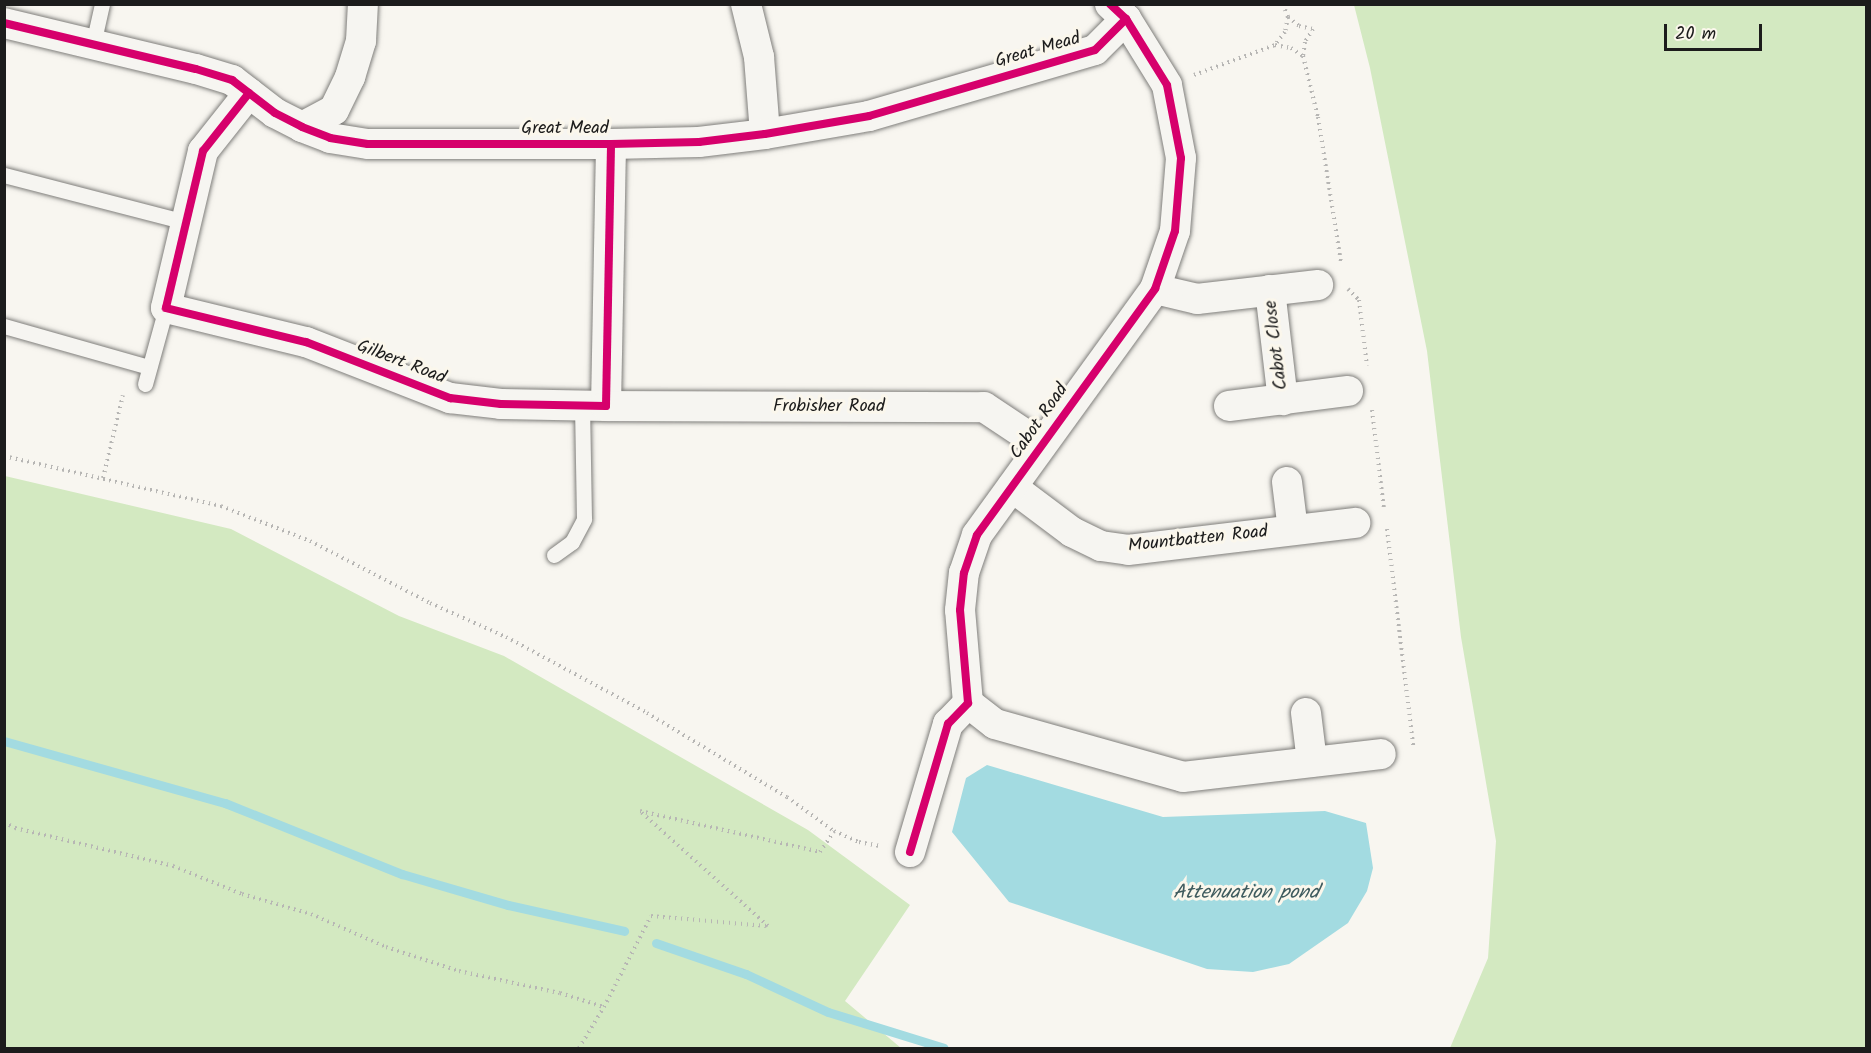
<!DOCTYPE html>
<style>
body{margin:0}
#map{position:relative;width:1871px;height:1053px;overflow:hidden;background:#f8f6f0;font-family:Kalam,sans-serif}
div>[style]{position:absolute}
.green>*{inset:0;background:#d3e9c1}
.water>*{inset:0;background:#a3dbe1}
.stream>*{height:9px;margin:-4.5px;padding:0 4.5px;transform-origin:4.5px;border-radius:4.5px;background:#a3dbe1}
.path>*{height:4px;margin-top:-2px;transform-origin:0;background:repeating-linear-gradient(90deg,#b7b6b4 0 1.5px,transparent 0 6px)}
.roads{filter:drop-shadow(0 0 2px #7f7e7b) drop-shadow(0 0 2px #7f7e7b)}
.lane>*{height:15px;margin:-7.5px;padding:0 7.5px;transform-origin:7.5px;border-radius:7.5px;background:#f6f5f1}
.street>*{height:30px;margin:-15px;padding:0 15px;transform-origin:15px;border-radius:15px;background:#f6f5f1}
.cycleway>*{height:8px;margin:-4px;padding:0 4px;transform-origin:4px;border-radius:4px;background:#d6006c}
span{translate:-50% -50%;white-space:nowrap;text-align:center;line-height:1.15;-webkit-text-stroke:6px #fbf7ec;paint-order:stroke}
.street-label{font-size:18px;color:#1c1c1c}
.water-label{font-size:20px;color:#3f5b5e;font-style:italic}
.frame{position:absolute;inset:0;border:6px solid #1c1c1c;pointer-events:none}
.scale{position:absolute;left:1664px;top:24px;width:98px;height:27px;box-sizing:border-box;border:3px solid #1c1c1c;border-top:0;padding-left:8px;font-size:18px;line-height:21px;white-space:nowrap;color:#1c1c1c;-webkit-text-stroke:4px #fbf7ec;paint-order:stroke}
</style>
<div id="map">
<div class="green">
<div style="clip-path:polygon(1354px 5px,1866px 5px,1866px 1048px,1450px 1048px,1488px 958px,1496px 841px,1461px 637px,1427px 351px,1370px 68px)"></div>
<div style="clip-path:polygon(5px 476px,231px 529px,399px 616px,504px 656px,808px 830px,910px 905px,845px 1001px,901px 1048px,5px 1048px)"></div>
</div>
<div class="water">
<div style="clip-path:polygon(987px 765px,1163px 817px,1325px 811px,1366px 823px,1373px 868px,1367px 891px,1348px 923px,1289px 964px,1253px 972px,1207px 969px,1009px 902px,952px 832px,966px 778px)"></div>
</div>
<div class="stream">
<div style="left:4px;top:741px;width:230px;rotate:15.7deg"></div>
<div style="left:225px;top:803px;width:191px;rotate:21.9deg"></div>
<div style="left:402px;top:874px;width:110px;rotate:16.3deg"></div>
<div style="left:508px;top:905px;width:119px;rotate:12.6deg"></div>
<div style="left:656px;top:943px;width:95px;rotate:19deg"></div>
<div style="left:746px;top:974px;width:90px;rotate:24.9deg"></div>
<div style="left:828px;top:1012px;width:121px;rotate:17.2deg"></div>
</div>
<div class="path">
<div style="left:1283px;top:4px;width:14px;rotate:69deg"></div>
<div style="left:1288px;top:17px;width:15px;rotate:101deg"></div>
<div style="left:1285px;top:32px;width:16px;rotate:128deg"></div>
<div style="left:1275px;top:45px;width:16px;rotate:11deg"></div>
<div style="left:1291px;top:48px;width:14px;rotate:34deg"></div>
<div style="left:1303px;top:56px;width:63px;rotate:76.2deg"></div>
<div style="left:1318px;top:117px;width:148px;rotate:81deg"></div>
<div style="left:1288px;top:17px;width:14px;rotate:39deg"></div>
<div style="left:1299px;top:26px;width:14px;rotate:12deg"></div>
<div style="left:1313px;top:29px;width:15px;rotate:122deg"></div>
<div style="left:1305px;top:42px;width:14px;rotate:98deg"></div>
<div style="left:1194px;top:75px;width:86px;rotate:-20.3deg"></div>
<div style="left:1348px;top:289px;width:16px;rotate:45deg"></div>
<div style="left:1359px;top:300px;width:66px;rotate:83.1deg"></div>
<div style="left:1372px;top:410px;width:100px;rotate:83.1deg"></div>
<div style="left:4px;top:456px;width:223px;rotate:13deg"></div>
<div style="left:221px;top:506px;width:96px;rotate:21.5deg"></div>
<div style="left:310px;top:541px;width:135px;rotate:27.3deg"></div>
<div style="left:430px;top:603px;width:83px;rotate:24.1deg"></div>
<div style="left:506px;top:637px;width:160px;rotate:28.3deg"></div>
<div style="left:647px;top:713px;width:163px;rotate:31deg"></div>
<div style="left:787px;top:797px;width:58px;rotate:35.9deg"></div>
<div style="left:834px;top:831px;width:27px;rotate:24deg"></div>
<div style="left:859px;top:842px;width:21px;rotate:11deg"></div>
<div style="left:103px;top:478px;width:85px;rotate:-76.5deg"></div>
<div style="left:1387px;top:529px;width:218px;rotate:83.1deg"></div>
<div style="left:4px;top:822px;width:13px;rotate:29deg"></div>
<div style="left:15px;top:828px;width:163px;rotate:13.5deg"></div>
<div style="left:173px;top:866px;width:74px;rotate:22.1deg"></div>
<div style="left:242px;top:894px;width:72px;rotate:16.2deg"></div>
<div style="left:311px;top:914px;width:82px;rotate:23.7deg"></div>
<div style="left:386px;top:947px;width:77px;rotate:18.2deg"></div>
<div style="left:459px;top:971px;width:103px;rotate:12.3deg"></div>
<div style="left:560px;top:993px;width:46px;rotate:17.7deg"></div>
<div style="left:604px;top:1007px;width:102px;rotate:-62.7deg"></div>
<div style="left:651px;top:916px;width:117px;rotate:4.9deg"></div>
<div style="left:768px;top:926px;width:172px;rotate:-138.1deg"></div>
<div style="left:640px;top:811px;width:185px;rotate:12.8deg"></div>
<div style="left:820px;top:852px;width:25px;rotate:-56deg"></div>
<div style="left:579px;top:1048px;width:48px;rotate:-58.6deg"></div>
</div>
<div class="roads">
<div class="lane">
<div style="left:93px;top:44px;width:41px;rotate:-77.3deg"></div>
<div style="left:4px;top:175px;width:188px;rotate:14.5deg"></div>
<div style="left:4px;top:326px;width:151px;rotate:15.8deg"></div>
<div style="left:145px;top:384px;width:79px;rotate:-74.6deg"></div>
<div style="left:554px;top:555px;width:22px;rotate:-36deg"></div>
<div style="left:572px;top:542px;width:26px;rotate:-62deg"></div>
<div style="left:584px;top:519px;width:112px;rotate:-91deg"></div>
</div>
<div class="street">
<div style="left:746px;top:4px;width:55px;rotate:76.2deg"></div>
<div style="left:759px;top:57px;width:77px;rotate:85.5deg"></div>
<div style="left:4px;top:23px;width:197px;rotate:13.5deg"></div>
<div style="left:196px;top:69px;width:38px;rotate:17deg"></div>
<div style="left:232px;top:80px;width:54px;rotate:37.5deg"></div>
<div style="left:275px;top:113px;width:30px;rotate:27deg"></div>
<div style="left:302px;top:127px;width:30px;rotate:21deg"></div>
<div style="left:330px;top:138px;width:38px;rotate:9deg"></div>
<div style="left:368px;top:144px;width:243px"></div>
<div style="left:611px;top:144px;width:88px;rotate:-1.3deg"></div>
<div style="left:699px;top:142px;width:66px;rotate:-6.9deg"></div>
<div style="left:765px;top:134px;width:106px;rotate:-9.8deg"></div>
<div style="left:869px;top:116px;width:235px;rotate:-16.3deg"></div>
<div style="left:1095px;top:50px;width:44px;rotate:-45deg"></div>
<div style="left:249px;top:93px;width:74px;rotate:128.4deg"></div>
<div style="left:203px;top:151px;width:161px;rotate:103.3deg"></div>
<div style="left:166px;top:308px;width:144px;rotate:13.7deg"></div>
<div style="left:306px;top:342px;width:155px;rotate:21.3deg"></div>
<div style="left:450px;top:398px;width:51px;rotate:6.7deg"></div>
<div style="left:501px;top:404px;width:105px;rotate:1.1deg"></div>
<div style="left:606px;top:406px;width:262px;rotate:-88.9deg"></div>
<div style="left:302px;top:127px;width:36px;rotate:-28deg"></div>
<div style="left:334px;top:110px;width:37px;rotate:-64deg"></div>
<div style="left:350px;top:77px;width:38px;rotate:-73deg"></div>
<div style="left:361px;top:41px;width:37px;rotate:-87deg"></div>
<div style="left:1155px;top:289px;width:43px;rotate:13.4deg"></div>
<div style="left:1197px;top:299px;width:122px;rotate:-6.6deg"></div>
<div style="left:1270px;top:290px;width:111px;rotate:83.3deg"></div>
<div style="left:606px;top:406px;width:378px;rotate:0.2deg"></div>
<div style="left:984px;top:407px;width:69px;rotate:33.7deg"></div>
<div style="left:1229px;top:406px;width:120px;rotate:-7.2deg"></div>
<div style="left:1287px;top:482px;width:48px;rotate:82.9deg"></div>
<div style="left:1012px;top:487px;width:75px;rotate:36.9deg"></div>
<div style="left:1072px;top:532px;width:32px;rotate:26deg"></div>
<div style="left:1101px;top:546px;width:27px;rotate:8deg"></div>
<div style="left:1128px;top:550px;width:229px;rotate:-6.8deg"></div>
<div style="left:968px;top:703px;width:34px;rotate:38deg"></div>
<div style="left:995px;top:724px;width:195px;rotate:15.7deg"></div>
<div style="left:1183px;top:777px;width:199px;rotate:-6.6deg"></div>
<div style="left:1306px;top:713px;width:49px;rotate:83deg"></div>
<div style="left:910px;top:852px;width:134px;rotate:-73.5deg"></div>
<div style="left:948px;top:724px;width:29px;rotate:-46deg"></div>
<div style="left:968px;top:703px;width:93px;rotate:-94.9deg"></div>
<div style="left:960px;top:610px;width:37px;rotate:-84deg"></div>
<div style="left:964px;top:573px;width:40px;rotate:-71.1deg"></div>
<div style="left:977px;top:535px;width:304px;rotate:-54.1deg"></div>
<div style="left:1155px;top:289px;width:61px;rotate:-71deg"></div>
<div style="left:1175px;top:231px;width:73px;rotate:-85.3deg"></div>
<div style="left:1181px;top:158px;width:74px;rotate:-100.9deg"></div>
<div style="left:1167px;top:85px;width:78px;rotate:-121.8deg"></div>
<div style="left:1126px;top:19px;width:22px;rotate:-137deg"></div>
</div>
</div>
<div class="cycleway">
<div style="left:4px;top:23px;width:197px;rotate:13.5deg"></div>
<div style="left:196px;top:69px;width:38px;rotate:17deg"></div>
<div style="left:232px;top:80px;width:54px;rotate:37.5deg"></div>
<div style="left:275px;top:113px;width:30px;rotate:27deg"></div>
<div style="left:302px;top:127px;width:30px;rotate:21deg"></div>
<div style="left:330px;top:138px;width:38px;rotate:9deg"></div>
<div style="left:368px;top:144px;width:243px"></div>
<div style="left:611px;top:144px;width:88px;rotate:-1.3deg"></div>
<div style="left:699px;top:142px;width:66px;rotate:-6.9deg"></div>
<div style="left:765px;top:134px;width:106px;rotate:-9.8deg"></div>
<div style="left:869px;top:116px;width:235px;rotate:-16.3deg"></div>
<div style="left:1095px;top:50px;width:44px;rotate:-45deg"></div>
<div style="left:249px;top:93px;width:74px;rotate:128.4deg"></div>
<div style="left:203px;top:151px;width:161px;rotate:103.3deg"></div>
<div style="left:166px;top:308px;width:144px;rotate:13.7deg"></div>
<div style="left:306px;top:342px;width:155px;rotate:21.3deg"></div>
<div style="left:450px;top:398px;width:51px;rotate:6.7deg"></div>
<div style="left:501px;top:404px;width:105px;rotate:1.1deg"></div>
<div style="left:606px;top:406px;width:262px;rotate:-88.9deg"></div>
<div style="left:910px;top:852px;width:134px;rotate:-73.5deg"></div>
<div style="left:948px;top:724px;width:29px;rotate:-46deg"></div>
<div style="left:968px;top:703px;width:93px;rotate:-94.9deg"></div>
<div style="left:960px;top:610px;width:37px;rotate:-84deg"></div>
<div style="left:964px;top:573px;width:40px;rotate:-71.1deg"></div>
<div style="left:977px;top:535px;width:304px;rotate:-54.1deg"></div>
<div style="left:1155px;top:289px;width:61px;rotate:-71deg"></div>
<div style="left:1175px;top:231px;width:73px;rotate:-85.3deg"></div>
<div style="left:1181px;top:158px;width:74px;rotate:-100.9deg"></div>
<div style="left:1167px;top:85px;width:78px;rotate:-121.8deg"></div>
<div style="left:1126px;top:19px;width:22px;rotate:-137deg"></div>
</div>
<div class="street-label">
<span style="left:1038px;top:51px;rotate:-16deg">Great Mead</span>
<span style="left:565px;top:129px">Great Mead</span>
<span style="left:1277px;top:345px;rotate:-97deg">Cabot Close</span>
<span style="left:401px;top:363px;rotate:21deg">Gilbert Road</span>
<span style="left:829px;top:407px">Frobisher Road</span>
<span style="left:1040px;top:422px;rotate:-55deg">Cabot Road</span>
<span style="left:1198px;top:540px;rotate:-6deg">Mountbatten Road</span>
</div>
<div class="water-label">
<span style="left:1246px;top:893px">Attenuation pond</span>
</div>
<div class="frame"></div>
<div class="scale">20 m</div>
</div>
